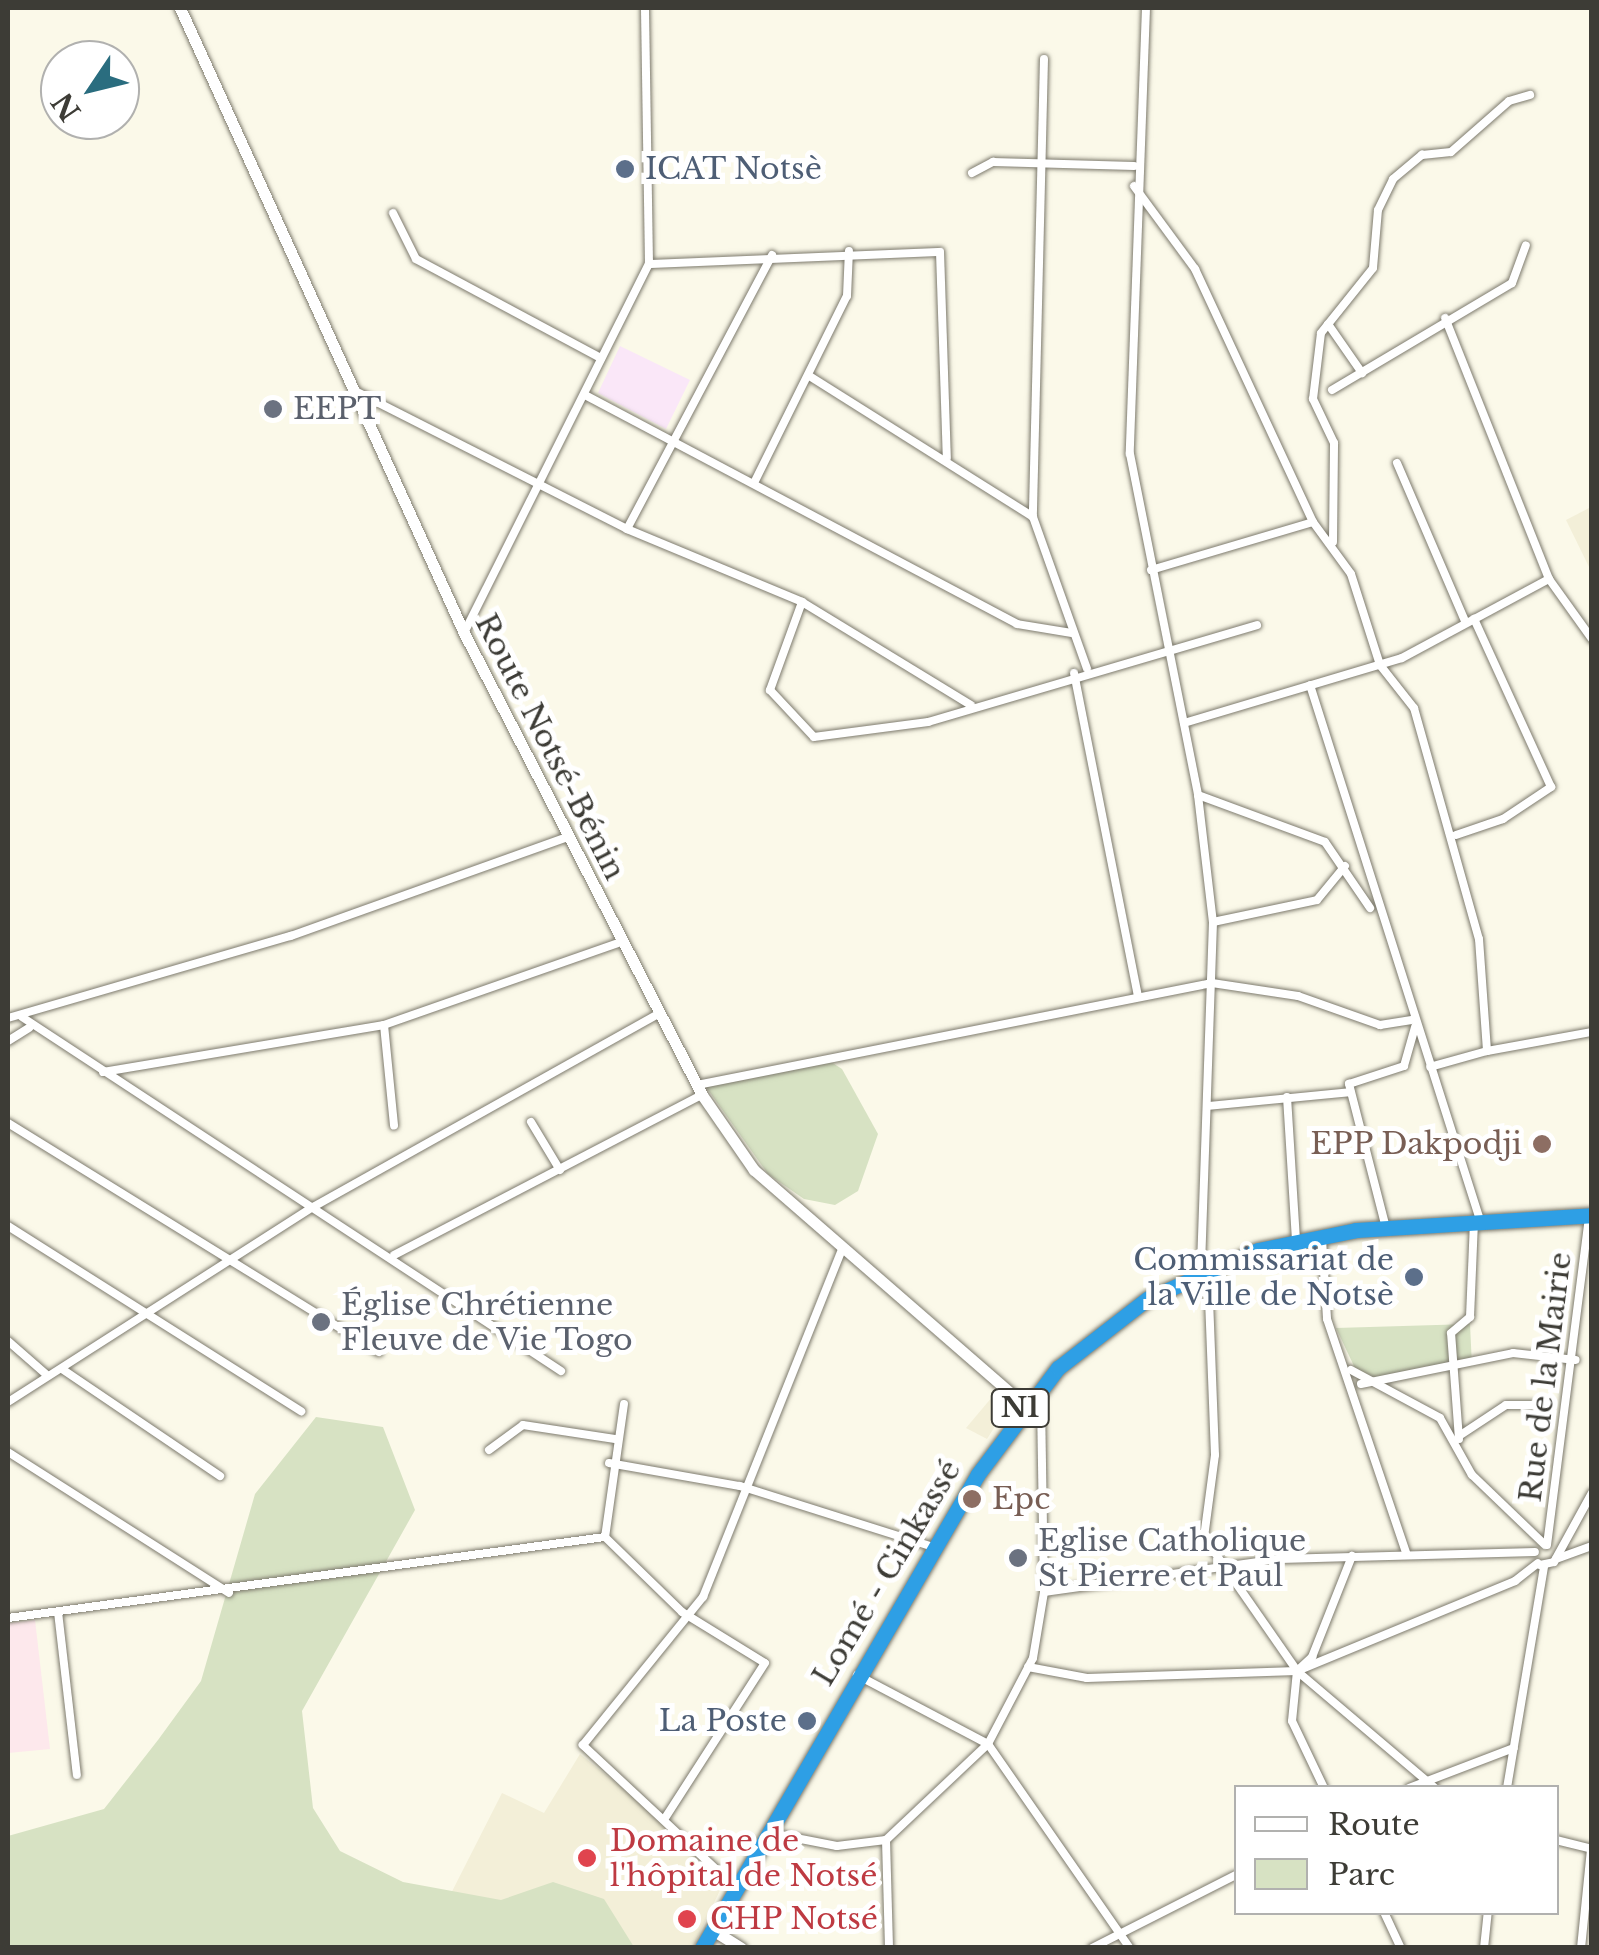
<!DOCTYPE html>
<meta charset="utf-8">
<style>
body{margin:0}
#map{position:relative;width:1599px;height:1955px;overflow:hidden;background:#fbf9e9;font-family:"Libre Baskerville",serif}
div>[style]{position:absolute}
.built>*{inset:0;background:#f3efd8}
.industrial>*{inset:0;background:#fae7f8}
.education>*{inset:0;background:#fde8ec}
.green>*{inset:0;background:#d7e2c3}
.roads{filter:drop-shadow(0 0 2px #7d7a6d) drop-shadow(0 0 2px #7d7a6d)}
.street>*{height:8px;margin:-4px;padding:0 4px;transform-origin:4px;border-radius:4px;background:#fff}
.secondary>*{height:11px;margin:-5.5px;padding:0 5.5px;transform-origin:5.5px;border-radius:5.5px;background:#fff}
.highway>*{height:15px;margin:-7.5px;padding:0 7.5px;transform-origin:7.5px;border-radius:7.5px;background:#2e9fe5}
.dots>*{width:28px;height:28px;translate:-50% -50%;box-sizing:border-box;border:5px solid #fff;border-radius:50%}
span{translate:-50% -50%;white-space:nowrap;text-align:center;line-height:1.15;-webkit-text-stroke:10px #fff;paint-order:stroke}
.shield-label span{padding:2px 8px;background:#fff;border:2px solid;border-radius:8px;-webkit-text-stroke-width:0}
.shield-label{font-size:28px;color:#3d3c36;font-weight:700}
.service-label{font-size:30px;color:#4e5e75}
.left{translate:0 -50%;text-align:left}
.right{translate:-100% -50%;text-align:right}
.worship-label{font-size:30px;color:#5b616d}
.street-label{font-size:30px;color:#3d3c36}
.education-label{font-size:30px;color:#785e54}
.health-label{font-size:30px;color:#be3a42}
.frame{position:absolute;inset:0;border:10px solid #3d3c36;pointer-events:none}
.legend{position:absolute;left:1234px;top:1785px;width:325px;height:130px;box-sizing:border-box;background:#fff;border:2px solid #b1b1af;margin:0;padding:12px 18px;list-style:none;font-size:30px;color:#3d3c36}
.legend li{display:flex;align-items:center;gap:20px;height:50px}
.legend b{width:50px;border:2px solid #b1b1af}
.north{position:absolute;left:40px;top:40px;width:100px;height:100px;box-sizing:border-box;background:#fff;border:2px solid #b1b1af;border-radius:50%;rotate:235deg;font-size:28px;font-weight:700;line-height:40px;text-align:center;color:#3d3c36}
.north::after{content:'';display:block;margin:auto;width:35px;height:45px;background:#2a6d7f;clip-path:polygon(50% 0,100% 100%,50% 72%,0 100%)}
</style>
<div id="map">
<div class="built">
<div style="clip-path:polygon(1591px 507px,1591px 571px,1566px 520px)"></div>
<div style="clip-path:polygon(998px 1390px,1010px 1402px,987px 1439px,966px 1428px)"></div>
<div style="clip-path:polygon(580px 1754px,690px 1843px,723px 1884px,693px 1947px,475px 1947px,436px 1923px,502px 1793px,544px 1813px)"></div>
</div>
<div class="industrial">
<div style="clip-path:polygon(620px 346px,690px 380px,666px 429px,598px 393px)"></div>
</div>
<div class="education">
<div style="clip-path:polygon(35px 1620px,50px 1749px,8px 1753px,8px 1623px)"></div>
</div>
<div class="green">
<div style="clip-path:polygon(828px 1060px,842px 1069px,878px 1134px,858px 1191px,835px 1205px,804px 1199px,768px 1174px,706px 1087px)"></div>
<div style="clip-path:polygon(1470px 1324px,1472px 1366px,1426px 1366px,1362px 1383px,1336px 1328px)"></div>
<div style="clip-path:polygon(316px 1417px,383px 1427px,415px 1510px,302px 1711px,313px 1808px,340px 1851px,403px 1882px,501px 1900px,553px 1882px,604px 1899px,634px 1947px,8px 1948px,8px 1836px,104px 1809px,158px 1740px,201px 1681px,255px 1494px)"></div>
</div>
<div class="roads">
<div class="street">
<div style="left:1146px;top:8px;width:446px;rotate:92.1deg"></div>
<div style="left:1130px;top:454px;width:348px;rotate:78.7deg"></div>
<div style="left:1198px;top:795px;width:128px;rotate:83.3deg"></div>
<div style="left:1213px;top:922px;width:348px;rotate:92deg"></div>
<div style="left:1044px;top:59px;width:458px;rotate:91.4deg"></div>
<div style="left:1033px;top:517px;width:161px;rotate:70.4deg"></div>
<div style="left:972px;top:173px;width:24px;rotate:-28deg"></div>
<div style="left:993px;top:162px;width:141px;rotate:1.6deg"></div>
<div style="left:1134px;top:186px;width:103px;rotate:53.7deg"></div>
<div style="left:1195px;top:269px;width:279px;rotate:65deg"></div>
<div style="left:393px;top:213px;width:51px;rotate:63.4deg"></div>
<div style="left:416px;top:259px;width:210px;rotate:28.2deg"></div>
<div style="left:649px;top:264px;width:291px;rotate:-2.4deg"></div>
<div style="left:940px;top:252px;width:206px;rotate:88.1deg"></div>
<div style="left:1328px;top:324px;width:60px;rotate:55.2deg"></div>
<div style="left:811px;top:377px;width:262px;rotate:32.2deg"></div>
<div style="left:1332px;top:390px;width:209px;rotate:-30.7deg"></div>
<div style="left:1512px;top:283px;width:40px;rotate:-69.8deg"></div>
<div style="left:355px;top:391px;width:305px;rotate:26.9deg"></div>
<div style="left:627px;top:529px;width:190px;rotate:22.6deg"></div>
<div style="left:802px;top:602px;width:198px;rotate:31.4deg"></div>
<div style="left:585px;top:395px;width:489px;rotate:27.9deg"></div>
<div style="left:1017px;top:624px;width:56px;rotate:9.3deg"></div>
<div style="left:1397px;top:463px;width:174px;rotate:66.7deg"></div>
<div style="left:754px;top:483px;width:209px;rotate:-63.6deg"></div>
<div style="left:847px;top:296px;width:45px;rotate:-87.5deg"></div>
<div style="left:627px;top:529px;width:310px;rotate:-62.1deg"></div>
<div style="left:1333px;top:542px;width:99px;rotate:-89.4deg"></div>
<div style="left:1334px;top:443px;width:49px;rotate:-115.5deg"></div>
<div style="left:1313px;top:399px;width:66px;rotate:-83.1deg"></div>
<div style="left:1321px;top:333px;width:83px;rotate:-51.3deg"></div>
<div style="left:1373px;top:268px;width:58px;rotate:-85.1deg"></div>
<div style="left:1378px;top:210px;width:34px;rotate:-64deg"></div>
<div style="left:1393px;top:179px;width:38px;rotate:-40deg"></div>
<div style="left:1422px;top:155px;width:29px;rotate:-6deg"></div>
<div style="left:1451px;top:152px;width:77px;rotate:-41.3deg"></div>
<div style="left:1509px;top:101px;width:22px;rotate:-16deg"></div>
<div style="left:1151px;top:570px;width:169px;rotate:-16.5deg"></div>
<div style="left:1313px;top:522px;width:64px;rotate:53.8deg"></div>
<div style="left:1351px;top:574px;width:96px;rotate:72.3deg"></div>
<div style="left:1380px;top:665px;width:55px;rotate:51.7deg"></div>
<div style="left:1414px;top:708px;width:240px;rotate:74.3deg"></div>
<div style="left:1479px;top:939px;width:112px;rotate:85.9deg"></div>
<div style="left:1487px;top:1051px;width:59px;rotate:164.3deg"></div>
<div style="left:1549px;top:579px;width:74px;rotate:54.4deg"></div>
<div style="left:802px;top:602px;width:94px;rotate:110deg"></div>
<div style="left:770px;top:690px;width:64px;rotate:46.9deg"></div>
<div style="left:814px;top:737px;width:115px;rotate:-7.5deg"></div>
<div style="left:928px;top:722px;width:343px;rotate:-16.4deg"></div>
<div style="left:464px;top:633px;width:413px;rotate:-63.4deg"></div>
<div style="left:649px;top:264px;width:256px;rotate:-90.9deg"></div>
<div style="left:1074px;top:673px;width:328px;rotate:78.8deg"></div>
<div style="left:1310px;top:685px;width:561px;rotate:72.37deg"></div>
<div style="left:1184px;top:723px;width:227px;rotate:-16.6deg"></div>
<div style="left:1402px;top:658px;width:167px;rotate:-28.3deg"></div>
<div style="left:1549px;top:579px;width:281px;rotate:-111.7deg"></div>
<div style="left:1198px;top:795px;width:135px;rotate:20.3deg"></div>
<div style="left:1325px;top:842px;width:80px;rotate:55.7deg"></div>
<div style="left:1456px;top:835px;width:50px;rotate:-18.8deg"></div>
<div style="left:1503px;top:819px;width:58px;rotate:-33.7deg"></div>
<div style="left:1551px;top:787px;width:185px;rotate:-114.6deg"></div>
<div style="left:1213px;top:922px;width:106px;rotate:-11.9deg"></div>
<div style="left:1317px;top:900px;width:44px;rotate:-50.5deg"></div>
<div style="left:22px;top:1017px;width:645px;rotate:33.3deg"></div>
<div style="left:8px;top:1018px;width:295px;rotate:-16.2deg"></div>
<div style="left:291px;top:936px;width:293px;rotate:-19.7deg"></div>
<div style="left:384px;top:1025px;width:101px;rotate:84.3deg"></div>
<div style="left:8px;top:1041px;width:25px;rotate:-32deg"></div>
<div style="left:1487px;top:1051px;width:107px;rotate:-10.3deg"></div>
<div style="left:103px;top:1072px;width:285px;rotate:-9.5deg"></div>
<div style="left:384px;top:1025px;width:251px;rotate:-19.3deg"></div>
<div style="left:697px;top:1085px;width:525px;rotate:-11.2deg"></div>
<div style="left:1212px;top:983px;width:87px;rotate:8.6deg"></div>
<div style="left:1298px;top:996px;width:87px;rotate:19.5deg"></div>
<div style="left:1380px;top:1025px;width:32px;rotate:-9deg"></div>
<div style="left:1287px;top:1097px;width:143px;rotate:86.4deg"></div>
<div style="left:1208px;top:1106px;width:143px;rotate:-5.6deg"></div>
<div style="left:531px;top:1122px;width:56px;rotate:58.9deg"></div>
<div style="left:8px;top:1123px;width:436px;rotate:31.7deg"></div>
<div style="left:8px;top:1226px;width:347px;rotate:32.3deg"></div>
<div style="left:1386px;top:1228px;width:149px;rotate:-104.4deg"></div>
<div style="left:1349px;top:1084px;width:58px;rotate:-18.1deg"></div>
<div style="left:1404px;top:1066px;width:41px;rotate:-74.2deg"></div>
<div style="left:1322px;top:1239px;width:80px;rotate:86.4deg"></div>
<div style="left:1327px;top:1319px;width:249px;rotate:71.3deg"></div>
<div style="left:394px;top:1255px;width:347px;rotate:-27.5deg"></div>
<div style="left:1197px;top:1277px;width:25px;rotate:61deg"></div>
<div style="left:1209px;top:1299px;width:156px;rotate:87.8deg"></div>
<div style="left:1215px;top:1455px;width:83px;rotate:97.6deg"></div>
<div style="left:1204px;top:1537px;width:163px;rotate:55.2deg"></div>
<div style="left:1297px;top:1671px;width:181px;rotate:40.3deg"></div>
<div style="left:8px;top:1341px;width:52px;rotate:41.1deg"></div>
<div style="left:62px;top:1369px;width:191px;rotate:34.1deg"></div>
<div style="left:1351px;top:1370px;width:101px;rotate:28.3deg"></div>
<div style="left:1440px;top:1418px;width:65px;rotate:60.7deg"></div>
<div style="left:1472px;top:1475px;width:101px;rotate:43.8deg"></div>
<div style="left:1361px;top:1384px;width:155px;rotate:-11.5deg"></div>
<div style="left:1513px;top:1353px;width:63px;rotate:6.3deg"></div>
<div style="left:8px;top:1402px;width:362px;rotate:-32.6deg"></div>
<div style="left:313px;top:1207px;width:395px;rotate:-29.2deg"></div>
<div style="left:624px;top:1404px;width:134px;rotate:98.1deg"></div>
<div style="left:605px;top:1537px;width:107px;rotate:44.2deg"></div>
<div style="left:682px;top:1612px;width:97px;rotate:31.6deg"></div>
<div style="left:765px;top:1663px;width:184px;rotate:122.8deg"></div>
<div style="left:1459px;top:1436px;width:56px;rotate:-33.4deg"></div>
<div style="left:1506px;top:1405px;width:29px"></div>
<div style="left:1459px;top:1439px;width:106px;rotate:-94.3deg"></div>
<div style="left:1451px;top:1333px;width:25px;rotate:-40deg"></div>
<div style="left:1470px;top:1317px;width:95px;rotate:-87.6deg"></div>
<div style="left:489px;top:1450px;width:42px;rotate:-36.3deg"></div>
<div style="left:523px;top:1425px;width:93px;rotate:8.7deg"></div>
<div style="left:8px;top:1452px;width:262px;rotate:32.5deg"></div>
<div style="left:609px;top:1463px;width:133px;rotate:10deg"></div>
<div style="left:740px;top:1486px;width:202px;rotate:17.5deg"></div>
<div style="left:1547px;top:1545px;width:333px;rotate:-82.7deg"></div>
<div style="left:1556px;top:1559px;width:38px;rotate:-20deg"></div>
<div style="left:1540px;top:1565px;width:14px;rotate:-12deg"></div>
<div style="left:1554px;top:1562px;width:79px;rotate:-61.2deg"></div>
<div style="left:1044px;top:1592px;width:238px;rotate:-8deg"></div>
<div style="left:1280px;top:1559px;width:255px;rotate:-1.6deg"></div>
<div style="left:58px;top:1612px;width:164px;rotate:83.4deg"></div>
<div style="left:8px;top:1618px;width:602px;rotate:-7.73deg"></div>
<div style="left:1028px;top:1667px;width:60px;rotate:10.6deg"></div>
<div style="left:1087px;top:1678px;width:210px;rotate:-1.9deg"></div>
<div style="left:1297px;top:1671px;width:236px;rotate:-22.4deg"></div>
<div style="left:1515px;top:1581px;width:29px;rotate:-38deg"></div>
<div style="left:857px;top:1675px;width:148px;rotate:27.8deg"></div>
<div style="left:988px;top:1744px;width:249px;rotate:55.2deg"></div>
<div style="left:1324px;top:1788px;width:74px;rotate:-115.5deg"></div>
<div style="left:1292px;top:1721px;width:50px;rotate:-84.3deg"></div>
<div style="left:1297px;top:1671px;width:21px;rotate:-43deg"></div>
<div style="left:1312px;top:1657px;width:109px;rotate:-68.4deg"></div>
<div style="left:1409px;top:1788px;width:112px;rotate:-20.9deg"></div>
<div style="left:1507px;top:1788px;width:225px;rotate:-80.5deg"></div>
<div style="left:770px;top:1833px;width:68px;rotate:11deg"></div>
<div style="left:837px;top:1846px;width:49px;rotate:-7deg"></div>
<div style="left:886px;top:1840px;width:140px;rotate:-43.3deg"></div>
<div style="left:988px;top:1744px;width:97px;rotate:-62.4deg"></div>
<div style="left:1033px;top:1658px;width:67px;rotate:-80.5deg"></div>
<div style="left:1044px;top:1592px;width:199px;rotate:-90.9deg"></div>
<div style="left:886px;top:1840px;width:108px;rotate:88.4deg"></div>
<div style="left:1556px;top:1840px;width:36px;rotate:14deg"></div>
<div style="left:734px;top:1886px;width:207px;rotate:-137deg"></div>
<div style="left:583px;top:1745px;width:191px;rotate:-51deg"></div>
<div style="left:703px;top:1597px;width:375px;rotate:-68.2deg"></div>
<div style="left:1384px;top:1912px;width:40px;rotate:65deg"></div>
<div style="left:1092px;top:1948px;width:161px;rotate:-26.9deg"></div>
<div style="left:1484px;top:1948px;width:36px;rotate:-84deg"></div>
<div style="left:1581px;top:1948px;width:100px;rotate:-84.2deg"></div>
</div>
<div class="secondary">
<div style="left:180px;top:8px;width:686px;rotate:65.56deg"></div>
<div style="left:464px;top:633px;width:520px;rotate:62.74deg"></div>
<div style="left:702px;top:1095px;width:91px;rotate:55.3deg"></div>
<div style="left:754px;top:1170px;width:357px;rotate:41deg"></div>
<div style="left:711px;top:1929px;width:36px;rotate:32deg"></div>
</div>
<div class="highway">
<div style="left:702px;top:1948px;width:548px;rotate:-59.79deg"></div>
<div style="left:978px;top:1474px;width:133px;rotate:-53deg"></div>
<div style="left:1058px;top:1368px;width:113px;rotate:-37.8deg"></div>
<div style="left:1147px;top:1299px;width:121px;rotate:-23.8deg"></div>
<div style="left:1258px;top:1250px;width:100px;rotate:-11.5deg"></div>
<div style="left:1356px;top:1230px;width:236px;rotate:-3.6deg"></div>
</div>
</div>
<div class="dots">
<div style="left:625px;top:169px;background:#5c6f8a"></div>
<div style="left:273px;top:409px;background:#6b7280"></div>
<div style="left:1542px;top:1144px;background:#8d6e63"></div>
<div style="left:1414px;top:1277px;background:#5c6f8a"></div>
<div style="left:321px;top:1322px;background:#6b7280"></div>
<div style="left:972px;top:1499px;background:#8d6e63"></div>
<div style="left:1018px;top:1558px;background:#6b7280"></div>
<div style="left:807px;top:1721px;background:#5c6f8a"></div>
<div style="left:587px;top:1858px;background:#e0444e"></div>
<div style="left:687px;top:1919px;background:#e0444e"></div>
</div>
<div class="shield-label">
<span style="left:1020px;top:1408px">N1</span>
</div>
<div class="service-label">
<span class="left" style="left:645px;top:169px">ICAT Notsè</span>
<span class="right" style="left:1394px;top:1277px">Commissariat de<br>la Ville de Notsè</span>
<span class="right" style="left:787px;top:1721px">La Poste</span>
</div>
<div class="worship-label">
<span class="left" style="left:293px;top:409px">EEPT</span>
<span class="left" style="left:341px;top:1322px">Église Chrétienne<br>Fleuve de Vie Togo</span>
<span class="left" style="left:1038px;top:1558px">Eglise Catholique<br>St Pierre et Paul</span>
</div>
<div class="street-label">
<span style="left:550px;top:747px;rotate:63deg">Route Notsé-Bénin</span>
<span style="left:1546px;top:1377px;rotate:-83deg">Rue de la Mairie</span>
<span style="left:887px;top:1573px;rotate:-59deg">Lomé - Cinkassé</span>
</div>
<div class="education-label">
<span class="right" style="left:1522px;top:1144px">EPP Dakpodji</span>
<span class="left" style="left:992px;top:1499px">Epc</span>
</div>
<div class="health-label">
<span class="left" style="left:610px;top:1858px">Domaine de<br>l'hôpital de Notsé</span>
<span class="left" style="left:710px;top:1919px">CHP Notsé</span>
</div>
<div class="frame"></div>
<ul class="legend">
<li><b style="height:12px;background:#fff"></b>Route</li>
<li><b style="height:28px;background:#d7e2c3"></b>Parc</li>
</ul>
<div class="north">N</div>
</div>
